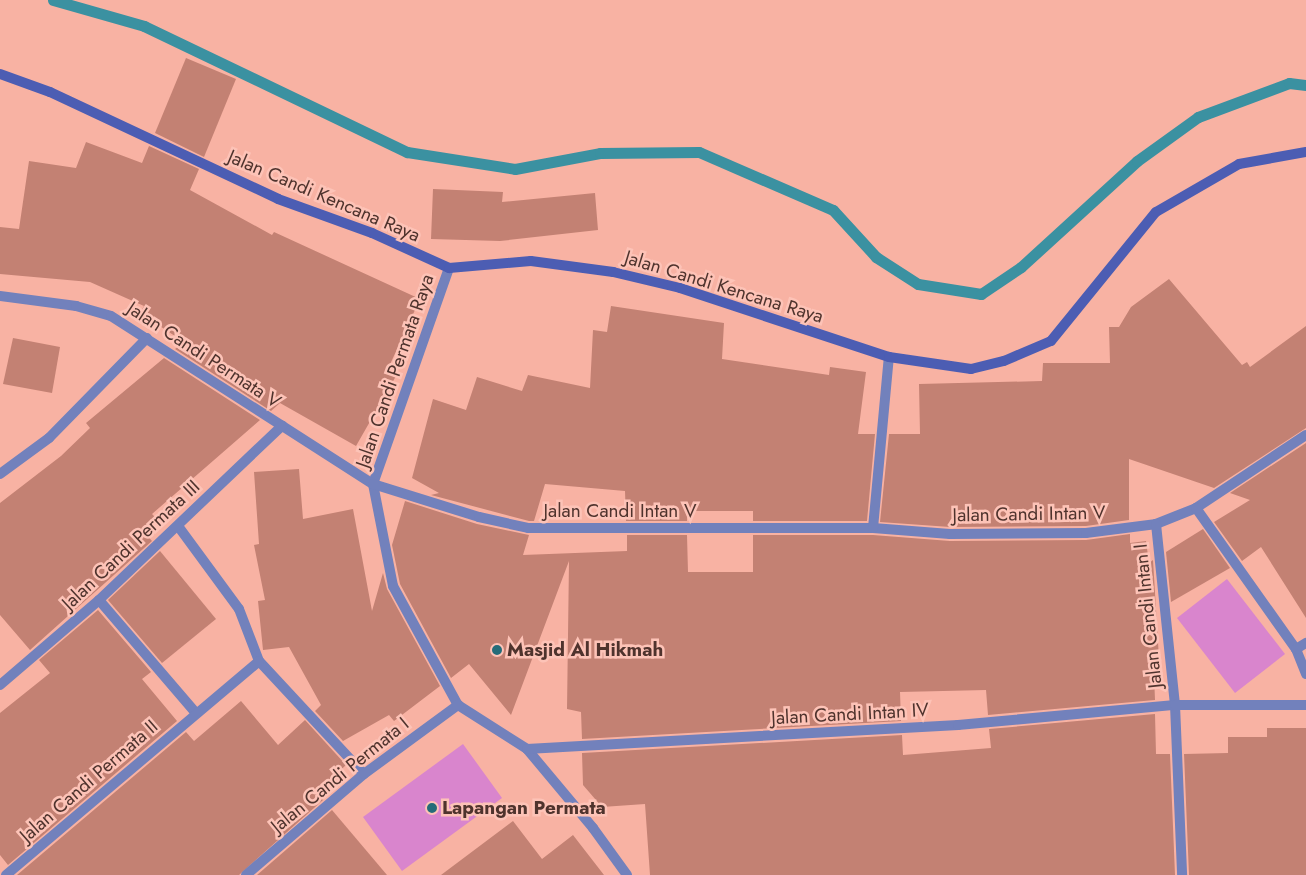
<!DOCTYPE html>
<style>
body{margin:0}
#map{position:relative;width:1306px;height:875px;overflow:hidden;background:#f8b2a3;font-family:Jost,sans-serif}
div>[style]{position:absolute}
.green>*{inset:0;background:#d985cd}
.stream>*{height:11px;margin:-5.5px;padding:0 5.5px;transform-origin:5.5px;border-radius:5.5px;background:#3b91a1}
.building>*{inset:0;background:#c38173}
.street>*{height:10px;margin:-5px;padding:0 5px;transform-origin:5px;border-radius:5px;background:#7281bc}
.secondary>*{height:10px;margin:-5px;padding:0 5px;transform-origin:5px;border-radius:5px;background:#4c5db3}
.dots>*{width:14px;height:14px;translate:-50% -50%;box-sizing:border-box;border:2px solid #fdc3b7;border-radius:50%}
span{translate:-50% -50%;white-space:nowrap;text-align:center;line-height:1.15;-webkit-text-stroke:5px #fdc3b7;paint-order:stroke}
.street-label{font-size:19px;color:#4f332d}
.poi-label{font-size:19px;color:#4f332d;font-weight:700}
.left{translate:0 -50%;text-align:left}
</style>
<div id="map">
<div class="green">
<div style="clip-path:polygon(1227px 579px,1285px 654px,1235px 693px,1177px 618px)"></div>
<div style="clip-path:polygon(463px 744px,502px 798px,402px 871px,363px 817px)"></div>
</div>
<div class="stream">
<div style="left:53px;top:0;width:95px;rotate:15.9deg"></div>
<div style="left:144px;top:26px;width:292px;rotate:25.6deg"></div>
<div style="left:407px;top:152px;width:109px;rotate:8.9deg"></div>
<div style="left:515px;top:169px;width:86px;rotate:-10.7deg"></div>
<div style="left:600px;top:153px;width:99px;rotate:-0.6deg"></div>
<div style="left:699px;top:152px;width:146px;rotate:23.4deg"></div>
<div style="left:833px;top:210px;width:64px;rotate:47.5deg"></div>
<div style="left:876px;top:257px;width:50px;rotate:32.7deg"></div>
<div style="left:918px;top:284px;width:64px;rotate:9deg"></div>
<div style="left:981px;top:294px;width:48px;rotate:-34deg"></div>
<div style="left:1021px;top:267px;width:157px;rotate:-42.4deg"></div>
<div style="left:1137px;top:161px;width:75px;rotate:-35.8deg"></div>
<div style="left:1198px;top:117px;width:97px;rotate:-20.5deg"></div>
<div style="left:1289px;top:83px;width:17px;rotate:7deg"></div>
</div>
<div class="building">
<div style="clip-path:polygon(186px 58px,236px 79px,204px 157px,155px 133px)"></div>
<div style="clip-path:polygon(86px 142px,142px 163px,149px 146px,199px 169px,190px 190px,272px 235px,274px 232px,420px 299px,387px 371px,396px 376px,356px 446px,280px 403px,271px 411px,175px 349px,184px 342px,140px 313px,144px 306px,90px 282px,0 274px,0 227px,19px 229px,29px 161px,76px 168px)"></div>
<div style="clip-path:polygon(433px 189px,503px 192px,502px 202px,595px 193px,598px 230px,500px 241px,431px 239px)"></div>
<div style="clip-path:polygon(1169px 279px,1242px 365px,1247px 362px,1250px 367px,1306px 326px,1306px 428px,1214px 488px,1129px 459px,1129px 520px,1086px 526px,950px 527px,880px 522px,889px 434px,920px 434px,919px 384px,1042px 381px,1043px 363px,1110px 363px,1109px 327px,1119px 327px,1131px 307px)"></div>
<div style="clip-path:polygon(611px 306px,724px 323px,722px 359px,829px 375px,830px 367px,866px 372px,858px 434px,875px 434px,867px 521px,753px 521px,753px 511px,687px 511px,687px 521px,626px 521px,625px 491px,545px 484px,534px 521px,529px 521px,431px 495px,439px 493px,412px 478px,433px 399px,466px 410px,477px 377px,522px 391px,528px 375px,590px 388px,593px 330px,607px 332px)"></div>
<div style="clip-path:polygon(13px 338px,60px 347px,52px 393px,3px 384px)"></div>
<div style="clip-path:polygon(164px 358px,260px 420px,152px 514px,157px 519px,143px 531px,152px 541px,30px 650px,0 615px,0 503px,61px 456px,90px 428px,86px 423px)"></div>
<div style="clip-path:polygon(1306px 443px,1306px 618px,1261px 547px,1242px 561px,1214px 522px,1250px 500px,1230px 493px)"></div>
<div style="clip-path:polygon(299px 469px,303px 519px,353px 509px,372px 611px,383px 573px,387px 589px,440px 686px,394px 721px,389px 715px,343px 741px,315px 711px,321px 705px,289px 647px,263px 650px,258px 601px,265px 600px,254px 545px,259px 544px,254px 472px)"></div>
<div style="clip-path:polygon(405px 501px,477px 524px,529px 535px,523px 555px,627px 551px,627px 535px,687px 535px,688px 572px,753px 572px,753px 535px,873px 535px,950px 541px,1086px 540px,1130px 534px,1130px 543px,1146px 541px,1149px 563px,1153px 560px,1160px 675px,1154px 675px,1155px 700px,988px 715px,986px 690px,900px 692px,901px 721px,582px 739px,581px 712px,567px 709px,569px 561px,511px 715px,469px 664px,451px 678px,400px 584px,392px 545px)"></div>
<div style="clip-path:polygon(1203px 529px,1230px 568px,1171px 602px,1166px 552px)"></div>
<div style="clip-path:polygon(160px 551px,216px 619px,162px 663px,108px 600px)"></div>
<div style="clip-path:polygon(98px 610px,151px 672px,142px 679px,177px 721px,8px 865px,0 855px,0 713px,50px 673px,39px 660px)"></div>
<div style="clip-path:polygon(241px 701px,278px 745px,305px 720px,346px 765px,317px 792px,323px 800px,239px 875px,17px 875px,186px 732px,194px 741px)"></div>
<div style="clip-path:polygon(1155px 714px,1156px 754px,1170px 754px,1175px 875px,650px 875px,645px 804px,602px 807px,583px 785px,582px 753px,902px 735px,903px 755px,991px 748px,989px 729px)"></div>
<div style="clip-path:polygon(1267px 728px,1306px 728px,1306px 875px,1189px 875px,1184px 754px,1228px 753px,1228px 737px,1267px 737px)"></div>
<div style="clip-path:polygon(332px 810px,387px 875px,257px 875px)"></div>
<div style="clip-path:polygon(513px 821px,542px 859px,573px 835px,604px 875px,441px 875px)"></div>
</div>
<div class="street">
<div style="left:449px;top:268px;width:229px;rotate:109.4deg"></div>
<div style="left:373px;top:484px;width:104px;rotate:78.9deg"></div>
<div style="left:393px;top:586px;width:136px;rotate:61.4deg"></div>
<div style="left:458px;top:705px;width:82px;rotate:32.5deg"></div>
<div style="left:527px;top:749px;width:103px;rotate:50.1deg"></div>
<div style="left:593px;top:828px;width:58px;rotate:54.1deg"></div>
<div style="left:0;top:296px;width:77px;rotate:7.5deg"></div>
<div style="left:76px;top:306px;width:36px;rotate:16deg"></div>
<div style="left:111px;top:316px;width:311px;rotate:32.7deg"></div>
<div style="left:373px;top:484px;width:111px;rotate:17.3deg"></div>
<div style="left:479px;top:517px;width:50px;rotate:12.7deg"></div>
<div style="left:528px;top:528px;width:345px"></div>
<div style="left:873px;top:528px;width:77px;rotate:4.5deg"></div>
<div style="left:950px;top:534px;width:136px;rotate:-0.4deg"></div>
<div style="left:1086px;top:533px;width:71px;rotate:-7.3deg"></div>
<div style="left:1156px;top:524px;width:43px;rotate:-21.8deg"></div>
<div style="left:1196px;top:508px;width:132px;rotate:-33.6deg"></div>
<div style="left:0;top:474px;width:61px;rotate:-36.3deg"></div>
<div style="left:49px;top:438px;width:140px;rotate:-45.6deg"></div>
<div style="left:1196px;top:508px;width:173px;rotate:54.7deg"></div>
<div style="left:1296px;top:649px;width:27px;rotate:68deg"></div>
<div style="left:1156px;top:524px;width:182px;rotate:84deg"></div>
<div style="left:1175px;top:705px;width:170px;rotate:87.6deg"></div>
<div style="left:178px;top:526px;width:103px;rotate:53.7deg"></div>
<div style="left:239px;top:609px;width:56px;rotate:69deg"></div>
<div style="left:259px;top:661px;width:154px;rotate:47.1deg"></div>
<div style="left:873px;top:528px;width:172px;rotate:-84.7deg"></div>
<div style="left:99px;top:600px;width:148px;rotate:49.4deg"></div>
<div style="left:1296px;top:649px;width:12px;rotate:-31deg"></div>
<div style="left:0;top:685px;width:130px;rotate:-40.6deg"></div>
<div style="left:99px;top:600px;width:253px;rotate:-43.6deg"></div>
<div style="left:527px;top:749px;width:432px;rotate:-3.2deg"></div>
<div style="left:958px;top:725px;width:218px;rotate:-5.3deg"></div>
<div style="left:1175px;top:705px;width:131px"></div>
<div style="left:6px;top:875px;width:331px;rotate:-40.2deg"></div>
<div style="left:246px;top:875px;width:155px;rotate:-40.6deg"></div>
<div style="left:364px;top:774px;width:117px;rotate:-36.3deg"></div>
</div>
<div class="secondary">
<div style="left:0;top:74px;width:53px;rotate:19.8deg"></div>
<div style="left:50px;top:92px;width:252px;rotate:25.1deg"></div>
<div style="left:278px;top:199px;width:100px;rotate:19.9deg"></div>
<div style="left:372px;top:233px;width:85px;rotate:24.4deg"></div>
<div style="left:449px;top:268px;width:82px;rotate:-4.9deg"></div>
<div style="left:531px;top:261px;width:83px;rotate:7.6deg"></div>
<div style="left:613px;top:272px;width:69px;rotate:13.4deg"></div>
<div style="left:680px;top:288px;width:220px;rotate:18.3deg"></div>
<div style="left:889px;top:357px;width:83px;rotate:8.3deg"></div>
<div style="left:971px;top:369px;width:34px;rotate:-14deg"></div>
<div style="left:1004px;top:361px;width:51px;rotate:-23.1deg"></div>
<div style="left:1051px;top:341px;width:166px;rotate:-50.9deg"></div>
<div style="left:1156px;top:212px;width:96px;rotate:-30deg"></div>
<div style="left:1239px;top:164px;width:68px;rotate:-10.2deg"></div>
</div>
<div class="dots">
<div style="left:497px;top:650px;background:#256c79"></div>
<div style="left:432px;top:808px;background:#256c79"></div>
</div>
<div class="street-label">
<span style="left:324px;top:196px;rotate:23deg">Jalan Candi Kencana Raya</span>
<span style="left:724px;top:287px;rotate:17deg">Jalan Candi Kencana Raya</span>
<span style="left:204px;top:355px;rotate:33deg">Jalan Candi Permata V</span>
<span style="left:395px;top:371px;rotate:-71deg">Jalan Candi Permata Raya</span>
<span style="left:620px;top:511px">Jalan Candi Intan V</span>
<span style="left:1029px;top:514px;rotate:-1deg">Jalan Candi Intan V</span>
<span style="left:131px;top:545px;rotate:-43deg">Jalan Candi Permata III</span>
<span style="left:1148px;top:616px;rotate:-96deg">Jalan Candi Intan I</span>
<span style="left:850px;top:714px;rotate:-3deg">Jalan Candi Intan IV</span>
<span style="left:340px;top:775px;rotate:-39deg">Jalan Candi Permata I</span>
<span style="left:89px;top:781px;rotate:-41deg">Jalan Candi Permata II</span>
</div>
<div class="poi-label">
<span class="left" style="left:507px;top:650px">Masjid Al Hikmah</span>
<span class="left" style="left:442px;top:808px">Lapangan Permata</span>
</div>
</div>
